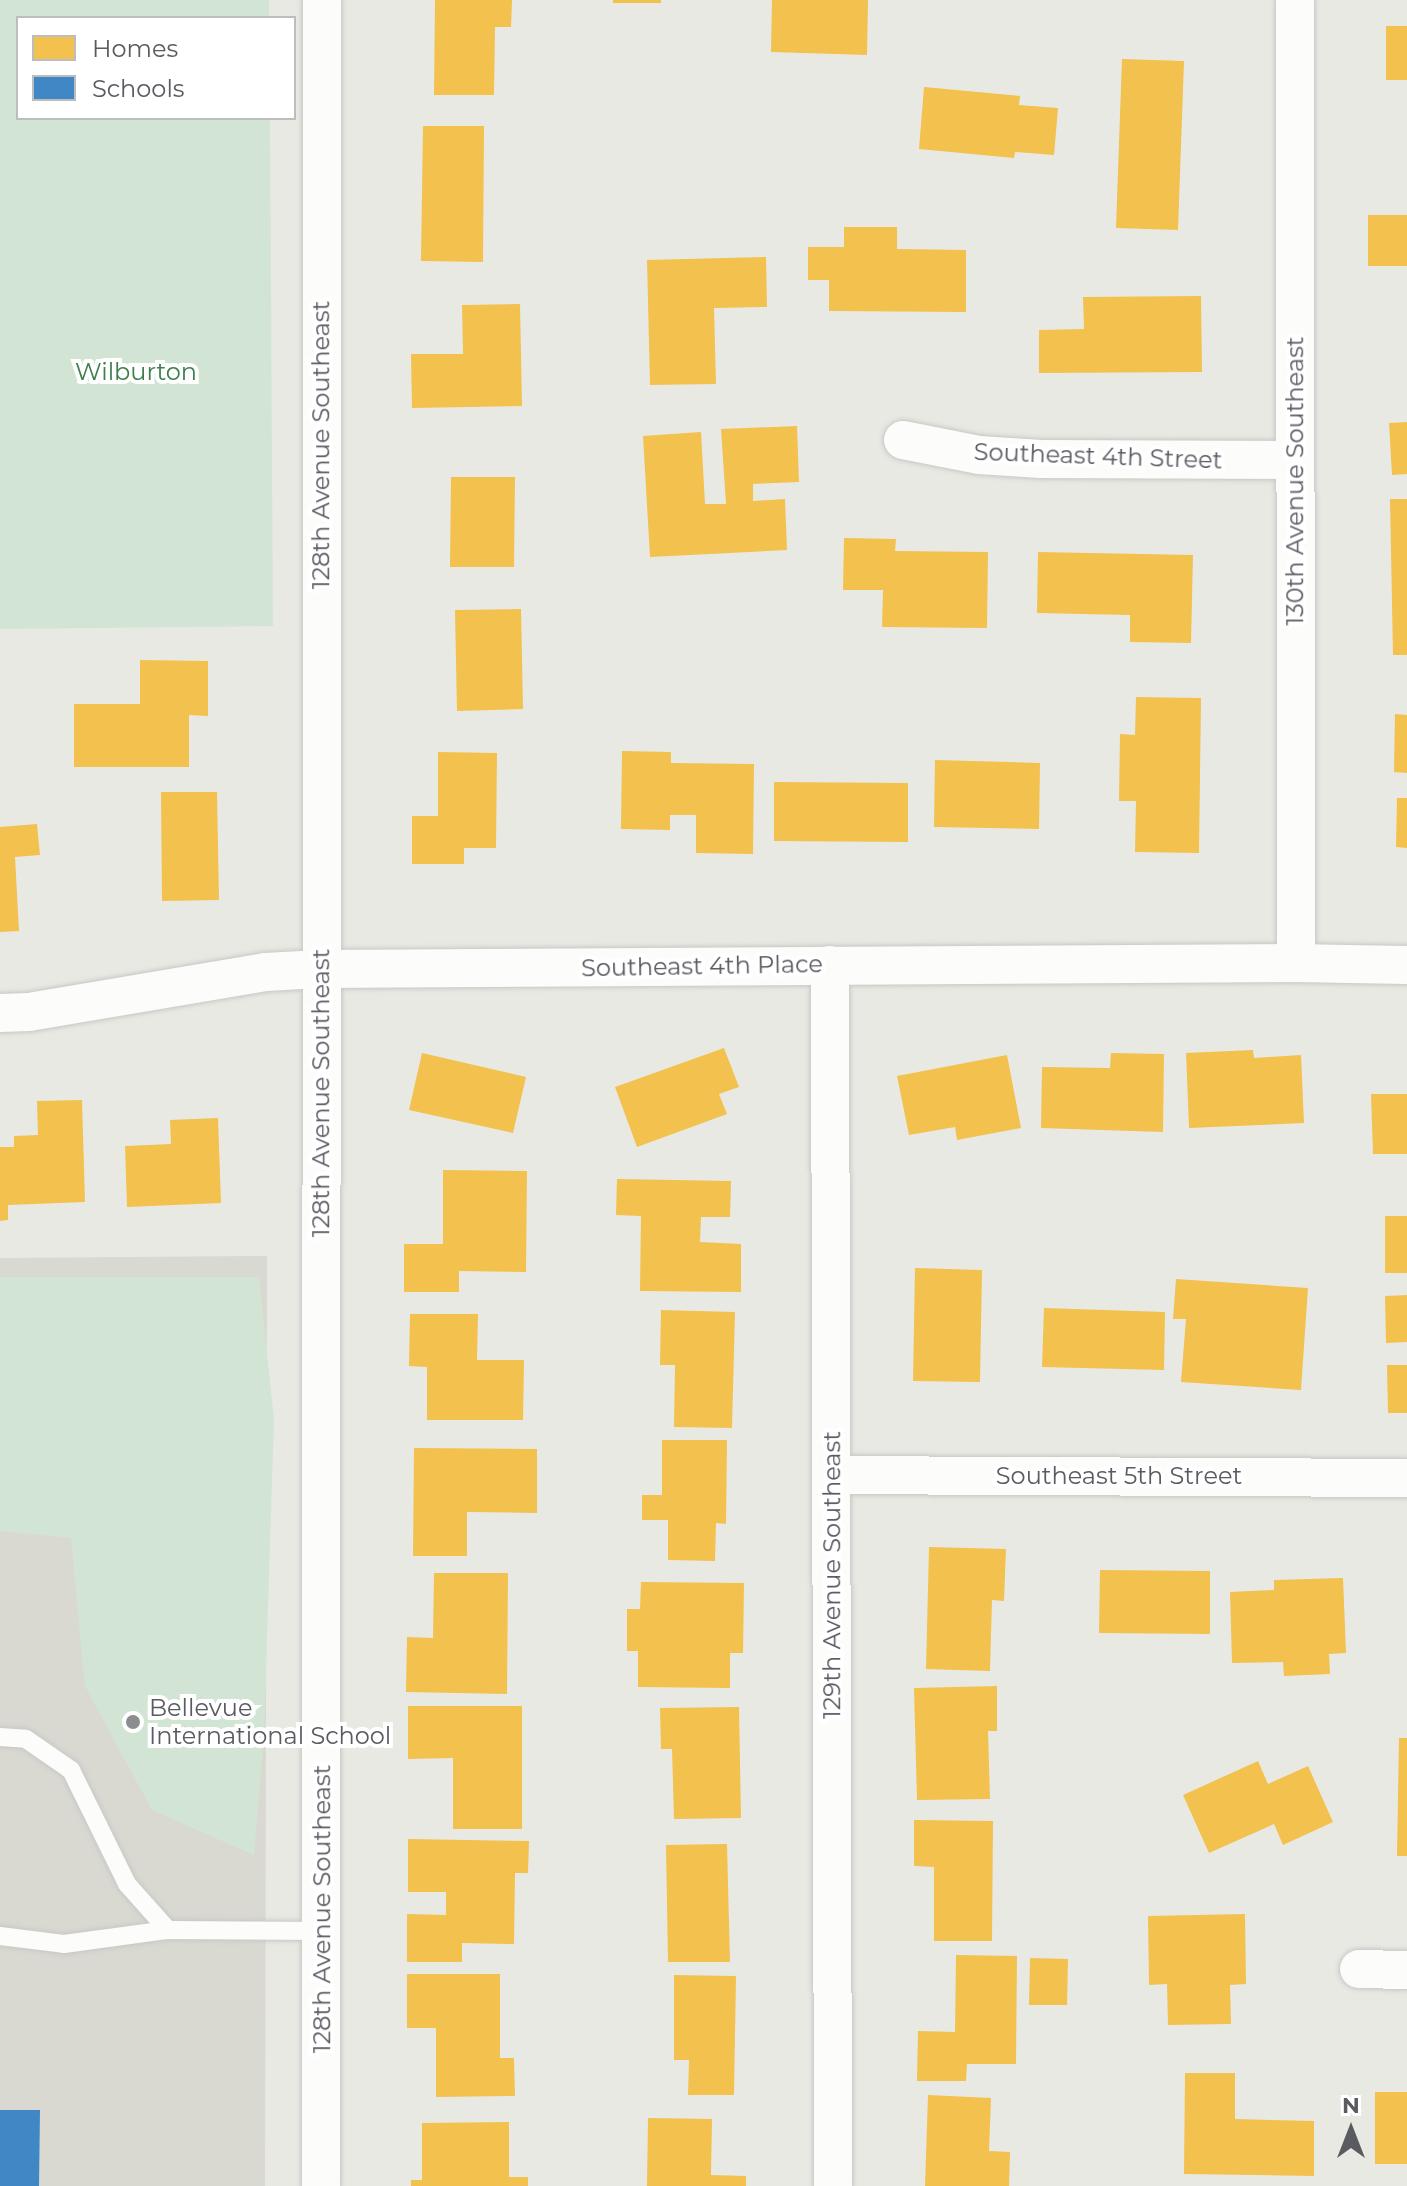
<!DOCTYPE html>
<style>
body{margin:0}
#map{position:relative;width:1407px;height:2186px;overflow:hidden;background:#e9e9e3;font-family:Montserrat,sans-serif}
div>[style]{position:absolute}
.education>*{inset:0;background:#d9d9d2}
.green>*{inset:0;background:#d2e5d4}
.homes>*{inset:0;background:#f2c14e}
.schools>*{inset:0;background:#3f88c5}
.roads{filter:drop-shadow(0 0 2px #c7c7c5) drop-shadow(0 0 2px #c7c7c5)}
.service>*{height:18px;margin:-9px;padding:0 9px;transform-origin:9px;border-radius:9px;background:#fcfcfb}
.minor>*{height:38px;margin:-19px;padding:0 19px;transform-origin:19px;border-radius:19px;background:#fcfcfb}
.dots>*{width:22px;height:22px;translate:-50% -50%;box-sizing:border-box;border:4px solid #fff;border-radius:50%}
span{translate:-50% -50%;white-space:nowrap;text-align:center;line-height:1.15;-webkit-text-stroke:8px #fff;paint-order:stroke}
.park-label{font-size:24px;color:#3c7e4e}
.street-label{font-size:24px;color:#5a5b61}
.poi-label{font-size:24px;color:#5a5b61}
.left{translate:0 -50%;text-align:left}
.legend{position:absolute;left:16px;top:16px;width:280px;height:104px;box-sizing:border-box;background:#fff;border:2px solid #bdbdc0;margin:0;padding:10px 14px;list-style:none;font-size:24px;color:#5a5b61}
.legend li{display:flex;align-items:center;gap:16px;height:40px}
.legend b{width:40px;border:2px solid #bdbdc0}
.north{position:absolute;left:1311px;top:2090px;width:80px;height:80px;-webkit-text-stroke:6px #fff;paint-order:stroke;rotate:0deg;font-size:22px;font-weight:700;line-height:32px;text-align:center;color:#5a5b61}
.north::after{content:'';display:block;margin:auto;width:28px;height:36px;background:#5a5b61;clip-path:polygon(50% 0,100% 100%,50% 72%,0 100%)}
</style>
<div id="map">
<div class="education">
<div style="clip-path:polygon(267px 1256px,265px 2186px,0 2186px,0 1258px)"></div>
</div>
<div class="green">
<div style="clip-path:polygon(0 0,269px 0,269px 18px,18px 18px,18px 118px,270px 118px,273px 626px,0 629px)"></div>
<div style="clip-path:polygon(0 1277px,259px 1277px,274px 1420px,264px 1732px,254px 1855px,152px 1810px,85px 1686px,71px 1538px,0 1531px)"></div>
</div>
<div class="homes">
<div style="clip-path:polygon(435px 0,512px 0,511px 27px,495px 27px,494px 95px,434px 95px)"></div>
<div style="clip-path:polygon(613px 0,661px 0,661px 3px,613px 3px)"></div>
<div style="clip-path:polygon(772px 0,868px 0,867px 55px,771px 52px)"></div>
<div style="clip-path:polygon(1386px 26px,1407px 26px,1407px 80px,1386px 80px)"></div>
<div style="clip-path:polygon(1122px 59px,1184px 61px,1178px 230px,1116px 228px)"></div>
<div style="clip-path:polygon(924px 87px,1020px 96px,1019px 105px,1058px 108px,1054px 155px,1015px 152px,1014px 158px,919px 149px)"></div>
<div style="clip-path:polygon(423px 126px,484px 126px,483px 262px,421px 261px)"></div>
<div style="clip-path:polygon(1368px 215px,1407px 215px,1407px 266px,1368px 266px)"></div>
<div style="clip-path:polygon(844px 227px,897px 227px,897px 249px,966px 250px,966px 312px,829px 311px,829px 280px,808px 280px,808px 247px,844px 247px)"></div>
<div style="clip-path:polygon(766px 257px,767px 307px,714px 308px,716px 384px,650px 385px,647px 260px)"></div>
<div style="clip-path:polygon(1201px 296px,1202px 372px,1039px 373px,1039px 330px,1084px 329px,1083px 297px)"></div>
<div style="clip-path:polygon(520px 304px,522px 406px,412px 408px,411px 354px,463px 354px,462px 305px)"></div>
<div style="clip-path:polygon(1407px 422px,1407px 474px,1392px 475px,1389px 423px)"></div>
<div style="clip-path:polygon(797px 426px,799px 482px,753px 484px,753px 501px,785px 499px,787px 550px,650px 557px,643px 436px,701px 432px,705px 504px,726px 504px,721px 429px)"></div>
<div style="clip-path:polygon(451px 477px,515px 477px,514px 567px,450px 567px)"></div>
<div style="clip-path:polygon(1390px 499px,1407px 499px,1407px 655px,1393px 655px)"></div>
<div style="clip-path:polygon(844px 538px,896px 539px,895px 551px,988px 552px,987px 628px,882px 627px,883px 590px,843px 590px)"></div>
<div style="clip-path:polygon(1038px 552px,1193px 555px,1191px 643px,1130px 642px,1130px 615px,1037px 613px)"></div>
<div style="clip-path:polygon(521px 609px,523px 709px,457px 711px,455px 610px)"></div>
<div style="clip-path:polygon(140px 660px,208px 661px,208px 716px,189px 715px,189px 767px,74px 767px,74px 704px,140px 704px)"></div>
<div style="clip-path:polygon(1136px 697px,1201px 698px,1199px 853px,1135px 852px,1136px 801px,1119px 801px,1120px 734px,1135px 735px)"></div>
<div style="clip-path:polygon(1395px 714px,1407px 715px,1407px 773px,1394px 772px)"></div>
<div style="clip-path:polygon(622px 751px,671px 752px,671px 763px,754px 764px,753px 854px,696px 853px,696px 815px,670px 815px,670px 830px,621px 829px)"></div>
<div style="clip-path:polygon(438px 752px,497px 753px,496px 848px,464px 848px,464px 864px,412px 864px,412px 816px,438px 816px)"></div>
<div style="clip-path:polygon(935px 760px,1040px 763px,1039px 829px,934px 827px)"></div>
<div style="clip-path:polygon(774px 782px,908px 783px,908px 842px,774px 841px)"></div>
<div style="clip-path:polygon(161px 792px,217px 792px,219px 900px,162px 901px)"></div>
<div style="clip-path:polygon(1397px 798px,1407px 798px,1407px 848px,1396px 847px)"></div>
<div style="clip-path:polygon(37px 824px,40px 855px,15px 857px,19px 931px,0 932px,0 827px)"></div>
<div style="clip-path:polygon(724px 1048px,739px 1087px,719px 1094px,727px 1114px,637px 1147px,615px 1087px)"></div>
<div style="clip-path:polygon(1253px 1050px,1254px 1058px,1301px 1055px,1304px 1123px,1189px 1128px,1186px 1053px)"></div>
<div style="clip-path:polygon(422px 1053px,526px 1077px,513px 1133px,409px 1110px)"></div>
<div style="clip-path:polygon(1111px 1053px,1164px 1054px,1163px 1132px,1041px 1128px,1042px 1067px,1110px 1068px)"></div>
<div style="clip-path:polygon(1007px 1055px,1021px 1128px,957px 1140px,955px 1127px,909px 1135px,897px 1076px)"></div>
<div style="clip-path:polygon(1371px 1094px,1407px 1094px,1407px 1154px,1373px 1154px)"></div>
<div style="clip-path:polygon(82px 1100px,85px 1202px,8px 1205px,8px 1220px,0 1221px,0 1147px,14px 1147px,14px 1136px,38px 1135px,37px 1101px)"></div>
<div style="clip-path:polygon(218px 1118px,221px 1203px,127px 1207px,125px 1146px,171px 1144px,170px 1120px)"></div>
<div style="clip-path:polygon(443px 1170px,527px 1171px,526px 1272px,459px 1271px,459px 1292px,404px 1292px,404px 1244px,443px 1244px)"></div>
<div style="clip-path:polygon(617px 1179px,731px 1181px,730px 1217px,701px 1217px,700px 1242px,741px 1244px,741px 1292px,640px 1291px,641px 1216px,616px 1215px)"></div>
<div style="clip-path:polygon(1385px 1216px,1407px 1216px,1407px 1273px,1385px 1273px)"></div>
<div style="clip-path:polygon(915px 1268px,982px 1270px,980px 1382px,913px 1381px)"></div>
<div style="clip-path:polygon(1176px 1279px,1308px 1288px,1301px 1390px,1181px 1382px,1186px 1319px,1173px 1319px)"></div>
<div style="clip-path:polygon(1407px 1295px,1407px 1342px,1386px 1343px,1385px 1296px)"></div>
<div style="clip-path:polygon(1044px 1308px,1165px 1312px,1164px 1370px,1042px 1367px)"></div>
<div style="clip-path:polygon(661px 1310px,735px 1312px,732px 1428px,674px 1427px,675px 1365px,660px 1365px)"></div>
<div style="clip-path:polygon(410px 1314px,478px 1314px,477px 1360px,524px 1360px,523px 1420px,427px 1420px,427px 1367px,409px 1366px)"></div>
<div style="clip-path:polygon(1387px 1365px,1407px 1365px,1407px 1413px,1388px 1413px)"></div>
<div style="clip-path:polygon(662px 1440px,727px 1440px,726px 1524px,716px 1523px,715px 1561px,668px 1560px,668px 1520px,642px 1520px,642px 1495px,662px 1495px)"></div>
<div style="clip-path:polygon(414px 1448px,537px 1449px,537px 1513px,467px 1512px,467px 1556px,413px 1556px)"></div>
<div style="clip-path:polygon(929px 1547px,1006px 1549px,1004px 1601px,992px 1600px,990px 1671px,926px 1669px)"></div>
<div style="clip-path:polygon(1100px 1570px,1210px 1571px,1210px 1634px,1099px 1633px)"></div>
<div style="clip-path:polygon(434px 1573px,508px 1573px,507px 1694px,406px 1692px,407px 1637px,433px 1638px)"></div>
<div style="clip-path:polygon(1343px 1578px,1346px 1653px,1329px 1654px,1330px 1674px,1284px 1676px,1283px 1662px,1232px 1663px,1230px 1592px,1274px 1590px,1274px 1580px)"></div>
<div style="clip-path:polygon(641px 1582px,744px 1583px,743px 1653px,730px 1653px,730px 1688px,638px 1687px,638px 1651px,627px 1651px,627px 1609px,640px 1609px)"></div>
<div style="clip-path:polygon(997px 1686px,997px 1731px,988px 1731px,990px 1799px,917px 1800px,914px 1688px)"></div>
<div style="clip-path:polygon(408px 1706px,522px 1706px,522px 1829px,453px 1829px,453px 1758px,408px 1759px)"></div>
<div style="clip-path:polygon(739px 1707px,741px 1818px,674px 1819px,672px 1749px,661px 1749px,660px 1708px)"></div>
<div style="clip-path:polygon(1399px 1738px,1407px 1738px,1407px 1856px,1397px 1856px)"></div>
<div style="clip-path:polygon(1258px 1761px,1268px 1784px,1308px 1766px,1333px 1822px,1283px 1845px,1274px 1824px,1209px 1853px,1183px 1795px)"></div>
<div style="clip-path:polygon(914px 1820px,993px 1821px,992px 1941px,934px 1941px,934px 1867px,914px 1866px)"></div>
<div style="clip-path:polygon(408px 1839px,529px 1841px,528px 1873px,515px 1873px,514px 1944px,462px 1943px,462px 1962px,407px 1962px,407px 1914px,446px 1915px,446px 1892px,408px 1892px)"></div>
<div style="clip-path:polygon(727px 1844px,730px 1962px,668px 1962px,666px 1845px)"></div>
<div style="clip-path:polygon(1245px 1914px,1246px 1984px,1230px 1985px,1231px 2024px,1168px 2025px,1167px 1984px,1149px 1985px,1148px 1916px)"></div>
<div style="clip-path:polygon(956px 1955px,1017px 1956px,1016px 2064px,967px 2064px,966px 2081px,917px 2081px,918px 2031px,955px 2032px)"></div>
<div style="clip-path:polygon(1030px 1958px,1068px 1959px,1067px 2005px,1029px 2005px)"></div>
<div style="clip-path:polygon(407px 1974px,500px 1974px,500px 2058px,514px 2058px,515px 2096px,436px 2097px,436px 2028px,407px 2028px)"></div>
<div style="clip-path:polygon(674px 1975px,736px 1976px,734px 2095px,688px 2095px,689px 2060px,674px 2060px)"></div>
<div style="clip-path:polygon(1185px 2073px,1235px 2073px,1235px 2119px,1314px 2121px,1314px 2176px,1184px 2174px)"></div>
<div style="clip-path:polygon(1375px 2092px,1407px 2092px,1407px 2164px,1375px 2164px)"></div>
<div style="clip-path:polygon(928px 2095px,991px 2098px,989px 2151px,1010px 2152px,1009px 2186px,925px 2186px)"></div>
<div style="clip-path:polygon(648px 2118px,712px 2119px,711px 2175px,746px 2176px,746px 2186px,647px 2186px)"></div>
<div style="clip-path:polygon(509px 2122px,509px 2177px,528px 2177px,528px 2186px,411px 2186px,411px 2180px,422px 2180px,422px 2123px)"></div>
</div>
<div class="schools">
<div style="clip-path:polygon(0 2110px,40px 2110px,39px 2186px,0 2186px)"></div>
</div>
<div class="roads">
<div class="service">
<div style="left:0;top:1737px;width:26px;rotate:4deg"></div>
<div style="left:26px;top:1739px;width:55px;rotate:34.6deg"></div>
<div style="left:71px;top:1770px;width:127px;rotate:63.8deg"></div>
<div style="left:127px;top:1884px;width:62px;rotate:48.3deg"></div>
<div style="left:0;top:1936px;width:64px;rotate:7.1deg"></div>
<div style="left:64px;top:1944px;width:105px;rotate:-7.7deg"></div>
<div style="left:168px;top:1930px;width:154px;rotate:0.4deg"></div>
</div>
<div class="minor">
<div style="left:1295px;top:0;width:963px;rotate:89.94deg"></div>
<div style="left:903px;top:440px;width:77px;rotate:11.2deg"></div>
<div style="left:979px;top:455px;width:62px;rotate:3.7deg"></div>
<div style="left:1041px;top:459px;width:254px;rotate:0.2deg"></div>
<div style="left:830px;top:965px;width:1221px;rotate:89.86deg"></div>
<div style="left:0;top:1013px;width:29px;rotate:-2deg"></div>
<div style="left:29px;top:1012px;width:240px;rotate:-9.6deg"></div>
<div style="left:266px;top:972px;width:54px;rotate:-3.2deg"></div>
<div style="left:320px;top:969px;width:976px;rotate:-0.35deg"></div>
<div style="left:1296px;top:963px;width:111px;rotate:1deg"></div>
<div style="left:831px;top:1475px;width:576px;rotate:0.3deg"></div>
<div style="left:1359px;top:1969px;width:48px;rotate:1.2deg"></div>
<div style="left:321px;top:2186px;width:2186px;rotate:-89.97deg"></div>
</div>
</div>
<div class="dots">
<div style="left:133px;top:1722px;background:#8c8d8e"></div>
</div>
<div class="park-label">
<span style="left:136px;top:372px">Wilburton</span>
</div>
<div class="street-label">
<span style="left:321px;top:445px;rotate:-90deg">128th Avenue Southeast</span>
<span style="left:1098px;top:456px;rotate:2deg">Southeast 4th Street</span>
<span style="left:1295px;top:481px;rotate:-90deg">130th Avenue Southeast</span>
<span style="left:702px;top:966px;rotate:-1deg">Southeast 4th Place</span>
<span style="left:321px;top:1093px;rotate:-90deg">128th Avenue Southeast</span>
<span style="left:1119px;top:1476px">Southeast 5th Street</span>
<span style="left:832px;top:1575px;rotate:-90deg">129th Avenue Southeast</span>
<span style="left:322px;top:1909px;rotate:-90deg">128th Avenue Southeast</span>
</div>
<div class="poi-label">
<span class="left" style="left:149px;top:1722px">Bellevue<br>International School</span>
</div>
<ul class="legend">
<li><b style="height:22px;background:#f2c14e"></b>Homes</li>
<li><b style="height:22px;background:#3f88c5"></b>Schools</li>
</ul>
<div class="north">N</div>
</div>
